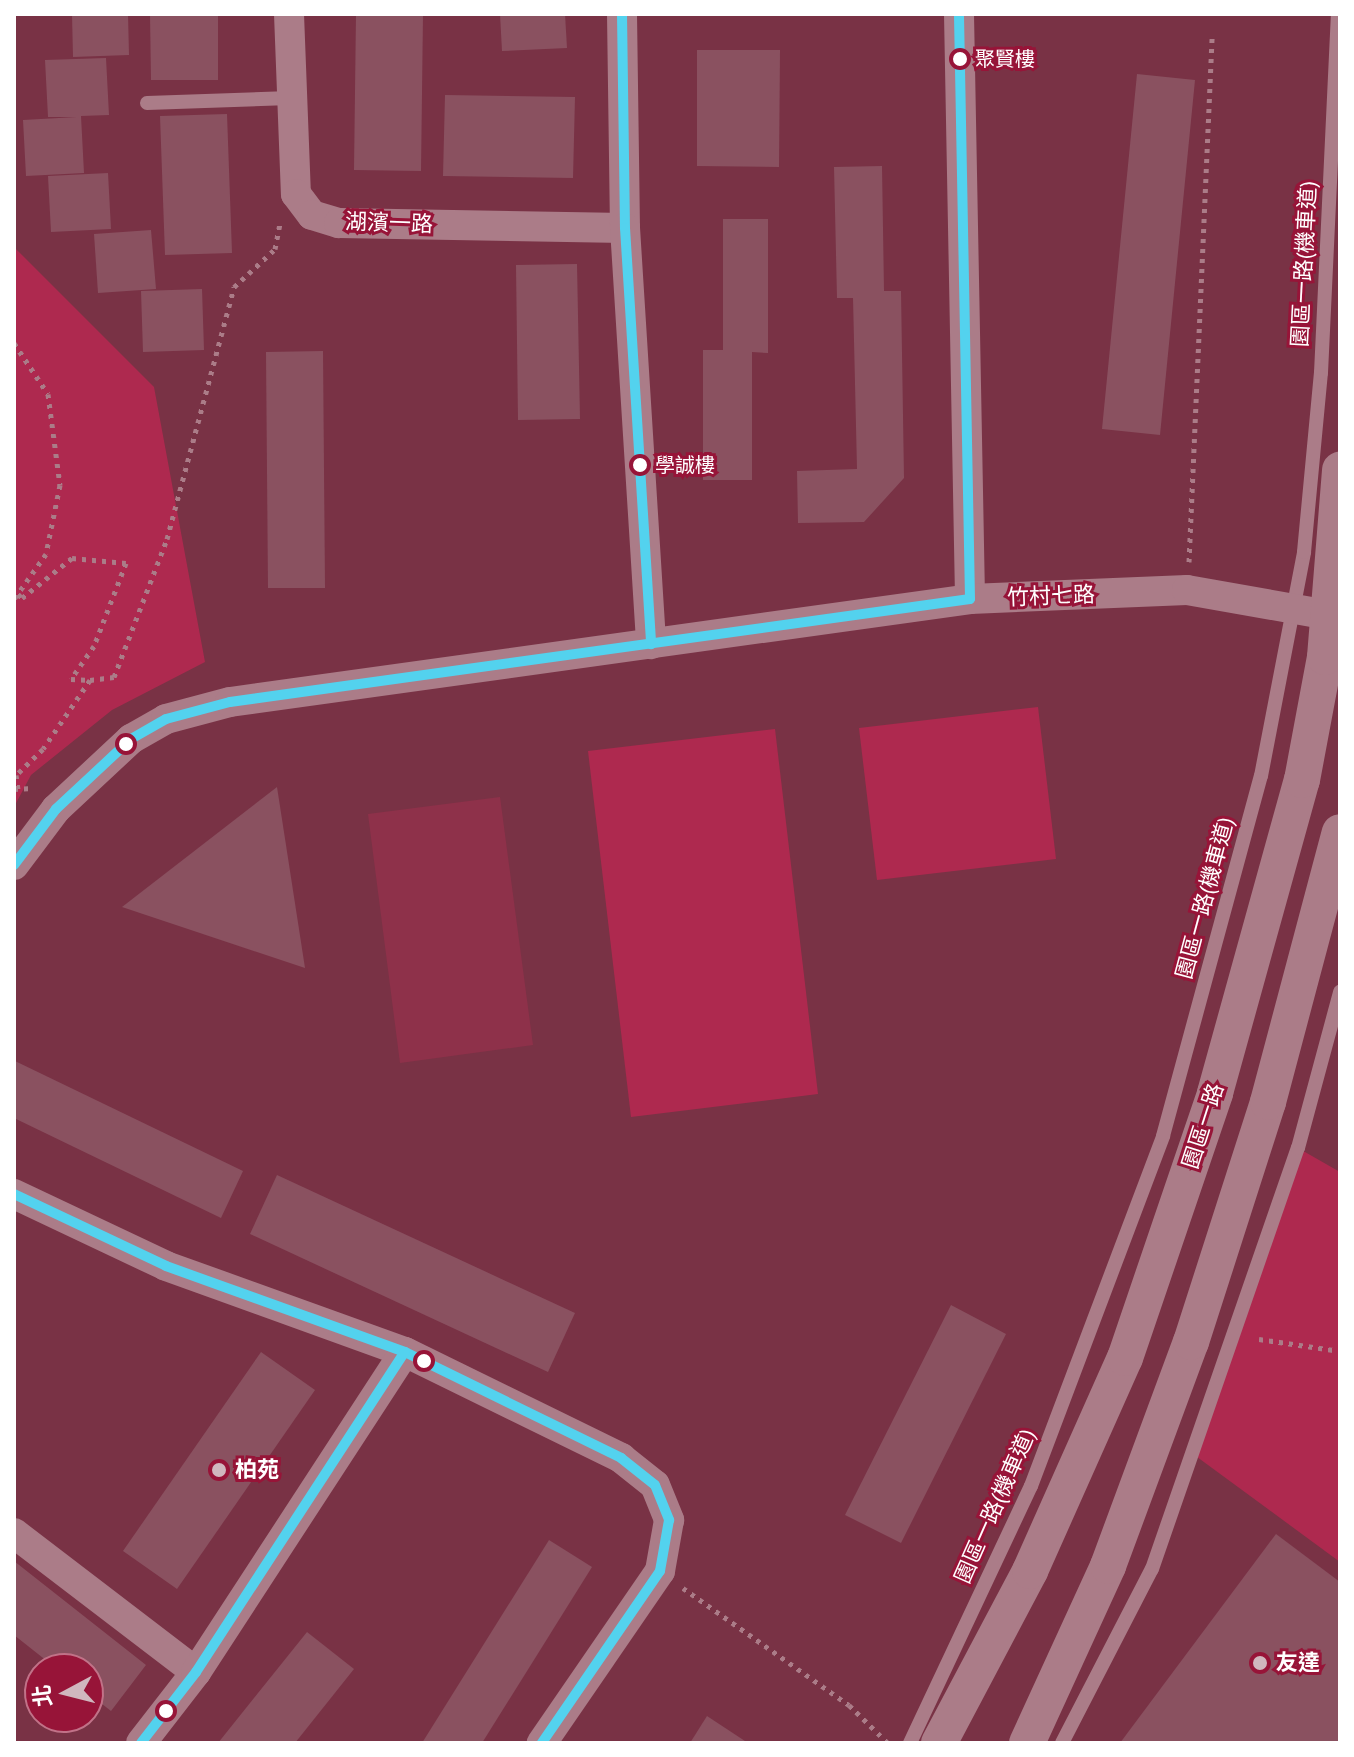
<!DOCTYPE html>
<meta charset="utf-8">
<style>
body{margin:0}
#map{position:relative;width:1354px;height:1757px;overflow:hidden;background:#793245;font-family:"PT Sans","Noto Sans TC",sans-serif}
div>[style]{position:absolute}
.green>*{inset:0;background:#ae294f}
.water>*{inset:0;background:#8e314a}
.building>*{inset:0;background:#8a5160}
.path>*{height:5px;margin-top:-2.5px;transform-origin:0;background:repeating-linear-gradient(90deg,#ab7c88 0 4px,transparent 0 10px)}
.service>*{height:14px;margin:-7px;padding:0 7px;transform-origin:7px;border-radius:7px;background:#ab7c88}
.minor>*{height:30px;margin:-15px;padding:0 15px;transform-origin:15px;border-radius:15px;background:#ab7c88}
.tertiary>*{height:36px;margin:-18px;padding:0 18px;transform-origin:18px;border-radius:18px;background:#ab7c88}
.bus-1>*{height:10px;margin:-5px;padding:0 5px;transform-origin:5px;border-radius:5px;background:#53d2ee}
.dots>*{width:22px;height:22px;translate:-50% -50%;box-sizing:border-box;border:4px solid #971438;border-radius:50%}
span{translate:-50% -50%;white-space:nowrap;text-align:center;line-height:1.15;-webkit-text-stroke:6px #971438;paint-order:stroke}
.bus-label{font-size:20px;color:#fff}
.left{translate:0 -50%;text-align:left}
.street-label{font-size:22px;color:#fff}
.poi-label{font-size:22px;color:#fff;font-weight:700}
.frame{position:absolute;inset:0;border:16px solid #fff;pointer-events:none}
.north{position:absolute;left:24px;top:1653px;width:80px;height:80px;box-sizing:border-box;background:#971438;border:2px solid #c17288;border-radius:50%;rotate:263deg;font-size:22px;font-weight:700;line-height:32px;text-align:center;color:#fff}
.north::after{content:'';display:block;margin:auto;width:28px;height:36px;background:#d0b7be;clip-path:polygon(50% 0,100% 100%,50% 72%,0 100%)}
</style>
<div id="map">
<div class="green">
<div style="clip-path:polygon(14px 247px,154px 387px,205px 662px,112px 710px,31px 775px,14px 807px)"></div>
<div style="clip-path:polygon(1038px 707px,1056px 859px,877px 880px,859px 728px)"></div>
<div style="clip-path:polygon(775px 729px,818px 1094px,631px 1117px,588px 751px)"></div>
<div style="clip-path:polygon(1298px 1148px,1340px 1172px,1340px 1562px,1193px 1454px)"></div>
</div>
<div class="water">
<div style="clip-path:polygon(500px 797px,533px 1045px,400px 1063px,368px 814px)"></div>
</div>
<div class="building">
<div style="clip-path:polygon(72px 14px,128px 14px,129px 55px,73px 57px)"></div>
<div style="clip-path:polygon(150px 14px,218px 14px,218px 80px,151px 80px)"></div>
<div style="clip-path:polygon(356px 14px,423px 14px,421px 171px,354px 170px)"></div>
<div style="clip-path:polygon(500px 14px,565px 14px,567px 48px,502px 51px)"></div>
<div style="clip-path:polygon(697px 50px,780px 50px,779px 167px,697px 166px)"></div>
<div style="clip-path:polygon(106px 58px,109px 115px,81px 116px,84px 173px,26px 176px,23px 120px,77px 117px,48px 117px,45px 60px)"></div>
<div style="clip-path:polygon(1137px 74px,1195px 80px,1160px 435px,1102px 429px)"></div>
<div style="clip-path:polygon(445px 95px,575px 97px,573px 178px,443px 176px)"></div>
<div style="clip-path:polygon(227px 114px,232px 253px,165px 255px,160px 116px)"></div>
<div style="clip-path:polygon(882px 166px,884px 291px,901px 291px,904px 478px,864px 522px,798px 523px,797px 471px,857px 469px,853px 298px,837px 298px,834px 167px)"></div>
<div style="clip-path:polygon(108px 173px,111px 229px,51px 232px,48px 176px)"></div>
<div style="clip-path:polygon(723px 219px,768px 219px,768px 353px,752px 352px,752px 480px,703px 480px,703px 350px,723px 350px)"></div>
<div style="clip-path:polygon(151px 230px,156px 289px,98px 293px,94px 234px)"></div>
<div style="clip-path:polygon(577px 264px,580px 419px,518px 420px,516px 265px)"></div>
<div style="clip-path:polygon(202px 289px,204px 350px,143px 352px,141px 291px)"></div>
<div style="clip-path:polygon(323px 351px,325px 588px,268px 588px,266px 352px)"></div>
<div style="clip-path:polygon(277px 787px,305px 968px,122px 907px)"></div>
<div style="clip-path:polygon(15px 1061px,243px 1171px,221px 1218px,14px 1118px)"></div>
<div style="clip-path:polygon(277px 1175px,575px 1313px,548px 1372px,250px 1234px)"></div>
<div style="clip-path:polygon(951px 1305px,1006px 1334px,901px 1543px,845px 1515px)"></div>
<div style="clip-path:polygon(261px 1352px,315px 1390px,177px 1589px,123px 1551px)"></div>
<div style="clip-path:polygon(1276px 1534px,1340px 1582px,1340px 1743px,1120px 1743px)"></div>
<div style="clip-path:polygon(549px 1540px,592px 1567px,482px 1743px,422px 1743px)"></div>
<div style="clip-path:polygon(14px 1561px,146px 1665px,111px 1711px,88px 1693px,88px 1669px,57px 1669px,14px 1635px)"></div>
<div style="clip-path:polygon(307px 1632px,354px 1669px,295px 1743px,218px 1743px)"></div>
<div style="clip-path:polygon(707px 1716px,748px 1743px,690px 1743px)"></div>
</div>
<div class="path">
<div style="left:14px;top:343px;width:61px;rotate:56.3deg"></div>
<div style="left:48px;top:394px;width:92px;rotate:82.5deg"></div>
<div style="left:60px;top:485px;width:70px;rotate:101.5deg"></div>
<div style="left:46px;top:554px;width:55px;rotate:125.4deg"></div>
<div style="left:1189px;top:562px;width:524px;rotate:-87.48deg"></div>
<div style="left:18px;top:594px;width:6px;rotate:45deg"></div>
<div style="left:22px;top:598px;width:64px;rotate:-38.7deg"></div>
<div style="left:72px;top:558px;width:54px;rotate:5.3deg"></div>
<div style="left:126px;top:563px;width:89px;rotate:111.1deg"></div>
<div style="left:94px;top:646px;width:40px;rotate:124.9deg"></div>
<div style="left:71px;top:679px;width:19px;rotate:3deg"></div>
<div style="left:90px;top:680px;width:83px;rotate:124.3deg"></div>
<div style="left:43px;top:749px;width:37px;rotate:136deg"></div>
<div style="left:16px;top:775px;width:14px;rotate:82deg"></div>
<div style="left:90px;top:680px;width:24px;rotate:-7deg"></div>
<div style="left:114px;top:677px;width:148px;rotate:-69deg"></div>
<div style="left:167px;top:539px;width:261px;rotate:-75.1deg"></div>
<div style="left:234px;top:287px;width:56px;rotate:-42.8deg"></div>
<div style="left:275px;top:249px;width:26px;rotate:-79deg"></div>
<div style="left:14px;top:789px;width:19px;rotate:-3deg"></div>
<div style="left:1259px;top:1339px;width:82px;rotate:8.4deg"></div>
<div style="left:683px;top:1588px;width:203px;rotate:35.2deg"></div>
<div style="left:849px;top:1705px;width:54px;rotate:44.3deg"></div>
</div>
<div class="service">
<div style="left:147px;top:103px;width:143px;rotate:-2deg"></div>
<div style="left:910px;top:1743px;width:284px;rotate:-64.8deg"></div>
<div style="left:1031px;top:1486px;width:374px;rotate:-69.3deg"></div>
<div style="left:1163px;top:1136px;width:373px;rotate:-74.8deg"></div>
<div style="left:1261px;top:776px;width:228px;rotate:-79.1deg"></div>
<div style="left:1304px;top:552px;width:180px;rotate:-84.6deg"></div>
<div style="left:1321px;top:373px;width:359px;rotate:-87.3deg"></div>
<div style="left:1062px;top:1743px;width:196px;rotate:-62.7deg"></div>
<div style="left:1152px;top:1569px;width:446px;rotate:-70.9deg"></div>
<div style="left:1298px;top:1148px;width:162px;rotate:-74.9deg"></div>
</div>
<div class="minor">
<div style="left:289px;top:14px;width:180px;rotate:87.8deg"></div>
<div style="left:296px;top:194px;width:26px;rotate:53deg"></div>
<div style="left:312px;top:215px;width:28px;rotate:17deg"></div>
<div style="left:339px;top:223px;width:286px;rotate:1deg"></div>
<div style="left:622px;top:14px;width:214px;rotate:89.2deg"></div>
<div style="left:625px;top:228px;width:417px;rotate:86.4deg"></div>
<div style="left:959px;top:14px;width:585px;rotate:88.92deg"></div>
<div style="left:14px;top:865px;width:70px;rotate:-53.1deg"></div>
<div style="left:56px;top:809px;width:103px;rotate:-43deg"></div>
<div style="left:131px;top:739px;width:40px;rotate:-29.7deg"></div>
<div style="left:166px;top:719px;width:66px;rotate:-14.9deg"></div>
<div style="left:230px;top:702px;width:747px;rotate:-7.92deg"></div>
<div style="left:970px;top:599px;width:217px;rotate:-2.4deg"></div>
<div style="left:1187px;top:590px;width:155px;rotate:10deg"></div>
<div style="left:14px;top:1194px;width:168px;rotate:25.3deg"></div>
<div style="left:166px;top:1266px;width:254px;rotate:19.8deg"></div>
<div style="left:405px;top:1352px;width:241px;rotate:26.1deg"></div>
<div style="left:621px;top:1458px;width:43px;rotate:38.5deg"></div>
<div style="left:655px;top:1485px;width:38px;rotate:68deg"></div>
<div style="left:669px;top:1520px;width:52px;rotate:100deg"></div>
<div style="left:660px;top:1571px;width:209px;rotate:124.5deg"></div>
<div style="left:14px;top:1533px;width:229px;rotate:37.4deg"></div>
<div style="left:141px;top:1743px;width:90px;rotate:-52.2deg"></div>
<div style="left:196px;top:1672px;width:382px;rotate:-56.9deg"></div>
</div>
<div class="tertiary">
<div style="left:939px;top:1743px;width:195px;rotate:-62.1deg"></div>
<div style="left:1030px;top:1571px;width:233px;rotate:-66deg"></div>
<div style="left:1125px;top:1358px;width:280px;rotate:-71.2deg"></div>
<div style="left:1215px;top:1093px;width:325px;rotate:-74.5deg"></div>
<div style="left:1302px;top:780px;width:125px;rotate:-79.4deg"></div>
<div style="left:1325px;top:657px;width:188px;rotate:-85.4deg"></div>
<div style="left:1027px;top:1743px;width:195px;rotate:-65.4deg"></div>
<div style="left:1108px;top:1566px;width:239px;rotate:-69.7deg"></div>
<div style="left:1191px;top:1342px;width:252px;rotate:-72.2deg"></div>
<div style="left:1268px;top:1102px;width:279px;rotate:-75.1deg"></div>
</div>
<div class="bus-1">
<div style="left:622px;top:14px;width:214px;rotate:89.2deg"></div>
<div style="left:625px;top:228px;width:417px;rotate:86.4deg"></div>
<div style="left:14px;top:865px;width:70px;rotate:-53.1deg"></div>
<div style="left:56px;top:809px;width:103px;rotate:-43deg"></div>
<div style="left:131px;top:739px;width:40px;rotate:-29.7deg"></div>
<div style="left:166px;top:719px;width:66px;rotate:-14.9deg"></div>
<div style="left:230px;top:702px;width:747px;rotate:-7.92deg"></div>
<div style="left:970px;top:599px;width:585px;rotate:-91.08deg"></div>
<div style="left:14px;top:1194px;width:168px;rotate:25.3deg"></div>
<div style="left:166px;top:1266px;width:254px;rotate:19.8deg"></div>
<div style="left:405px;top:1352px;width:241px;rotate:26.1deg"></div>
<div style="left:621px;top:1458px;width:43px;rotate:38.5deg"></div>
<div style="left:655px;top:1485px;width:38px;rotate:68deg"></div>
<div style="left:669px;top:1520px;width:52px;rotate:100deg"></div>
<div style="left:660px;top:1571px;width:209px;rotate:124.5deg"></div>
<div style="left:141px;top:1743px;width:90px;rotate:-52.2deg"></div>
<div style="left:196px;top:1672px;width:382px;rotate:-56.9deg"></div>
</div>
<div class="dots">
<div style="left:960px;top:59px;background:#fff"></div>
<div style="left:640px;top:465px;background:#fff"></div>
<div style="left:126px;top:744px;background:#fff"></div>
<div style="left:424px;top:1361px;background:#fff"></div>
<div style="left:219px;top:1470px;background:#d0b7be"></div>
<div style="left:1260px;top:1663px;background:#d0b7be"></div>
<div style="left:166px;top:1711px;background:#fff"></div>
</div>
<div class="bus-label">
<span class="left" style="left:975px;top:59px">聚賢樓</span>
<span class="left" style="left:655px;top:465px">學誠樓</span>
</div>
<div class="street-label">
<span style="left:389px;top:223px;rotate:2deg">湖濱一路</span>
<span style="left:1304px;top:264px;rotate:-87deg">園區一路(機車道)</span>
<span style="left:1051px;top:596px;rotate:-2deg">竹村七路</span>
<span style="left:1205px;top:898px;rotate:-75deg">園區一路(機車道)</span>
<span style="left:1203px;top:1126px;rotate:-72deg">園區一路</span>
<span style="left:995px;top:1506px;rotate:-66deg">園區一路(機車道)</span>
</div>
<div class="poi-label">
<span class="left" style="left:235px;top:1470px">柏苑</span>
<span class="left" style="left:1276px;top:1663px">友達</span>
</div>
<div class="frame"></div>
<div class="north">北</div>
</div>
